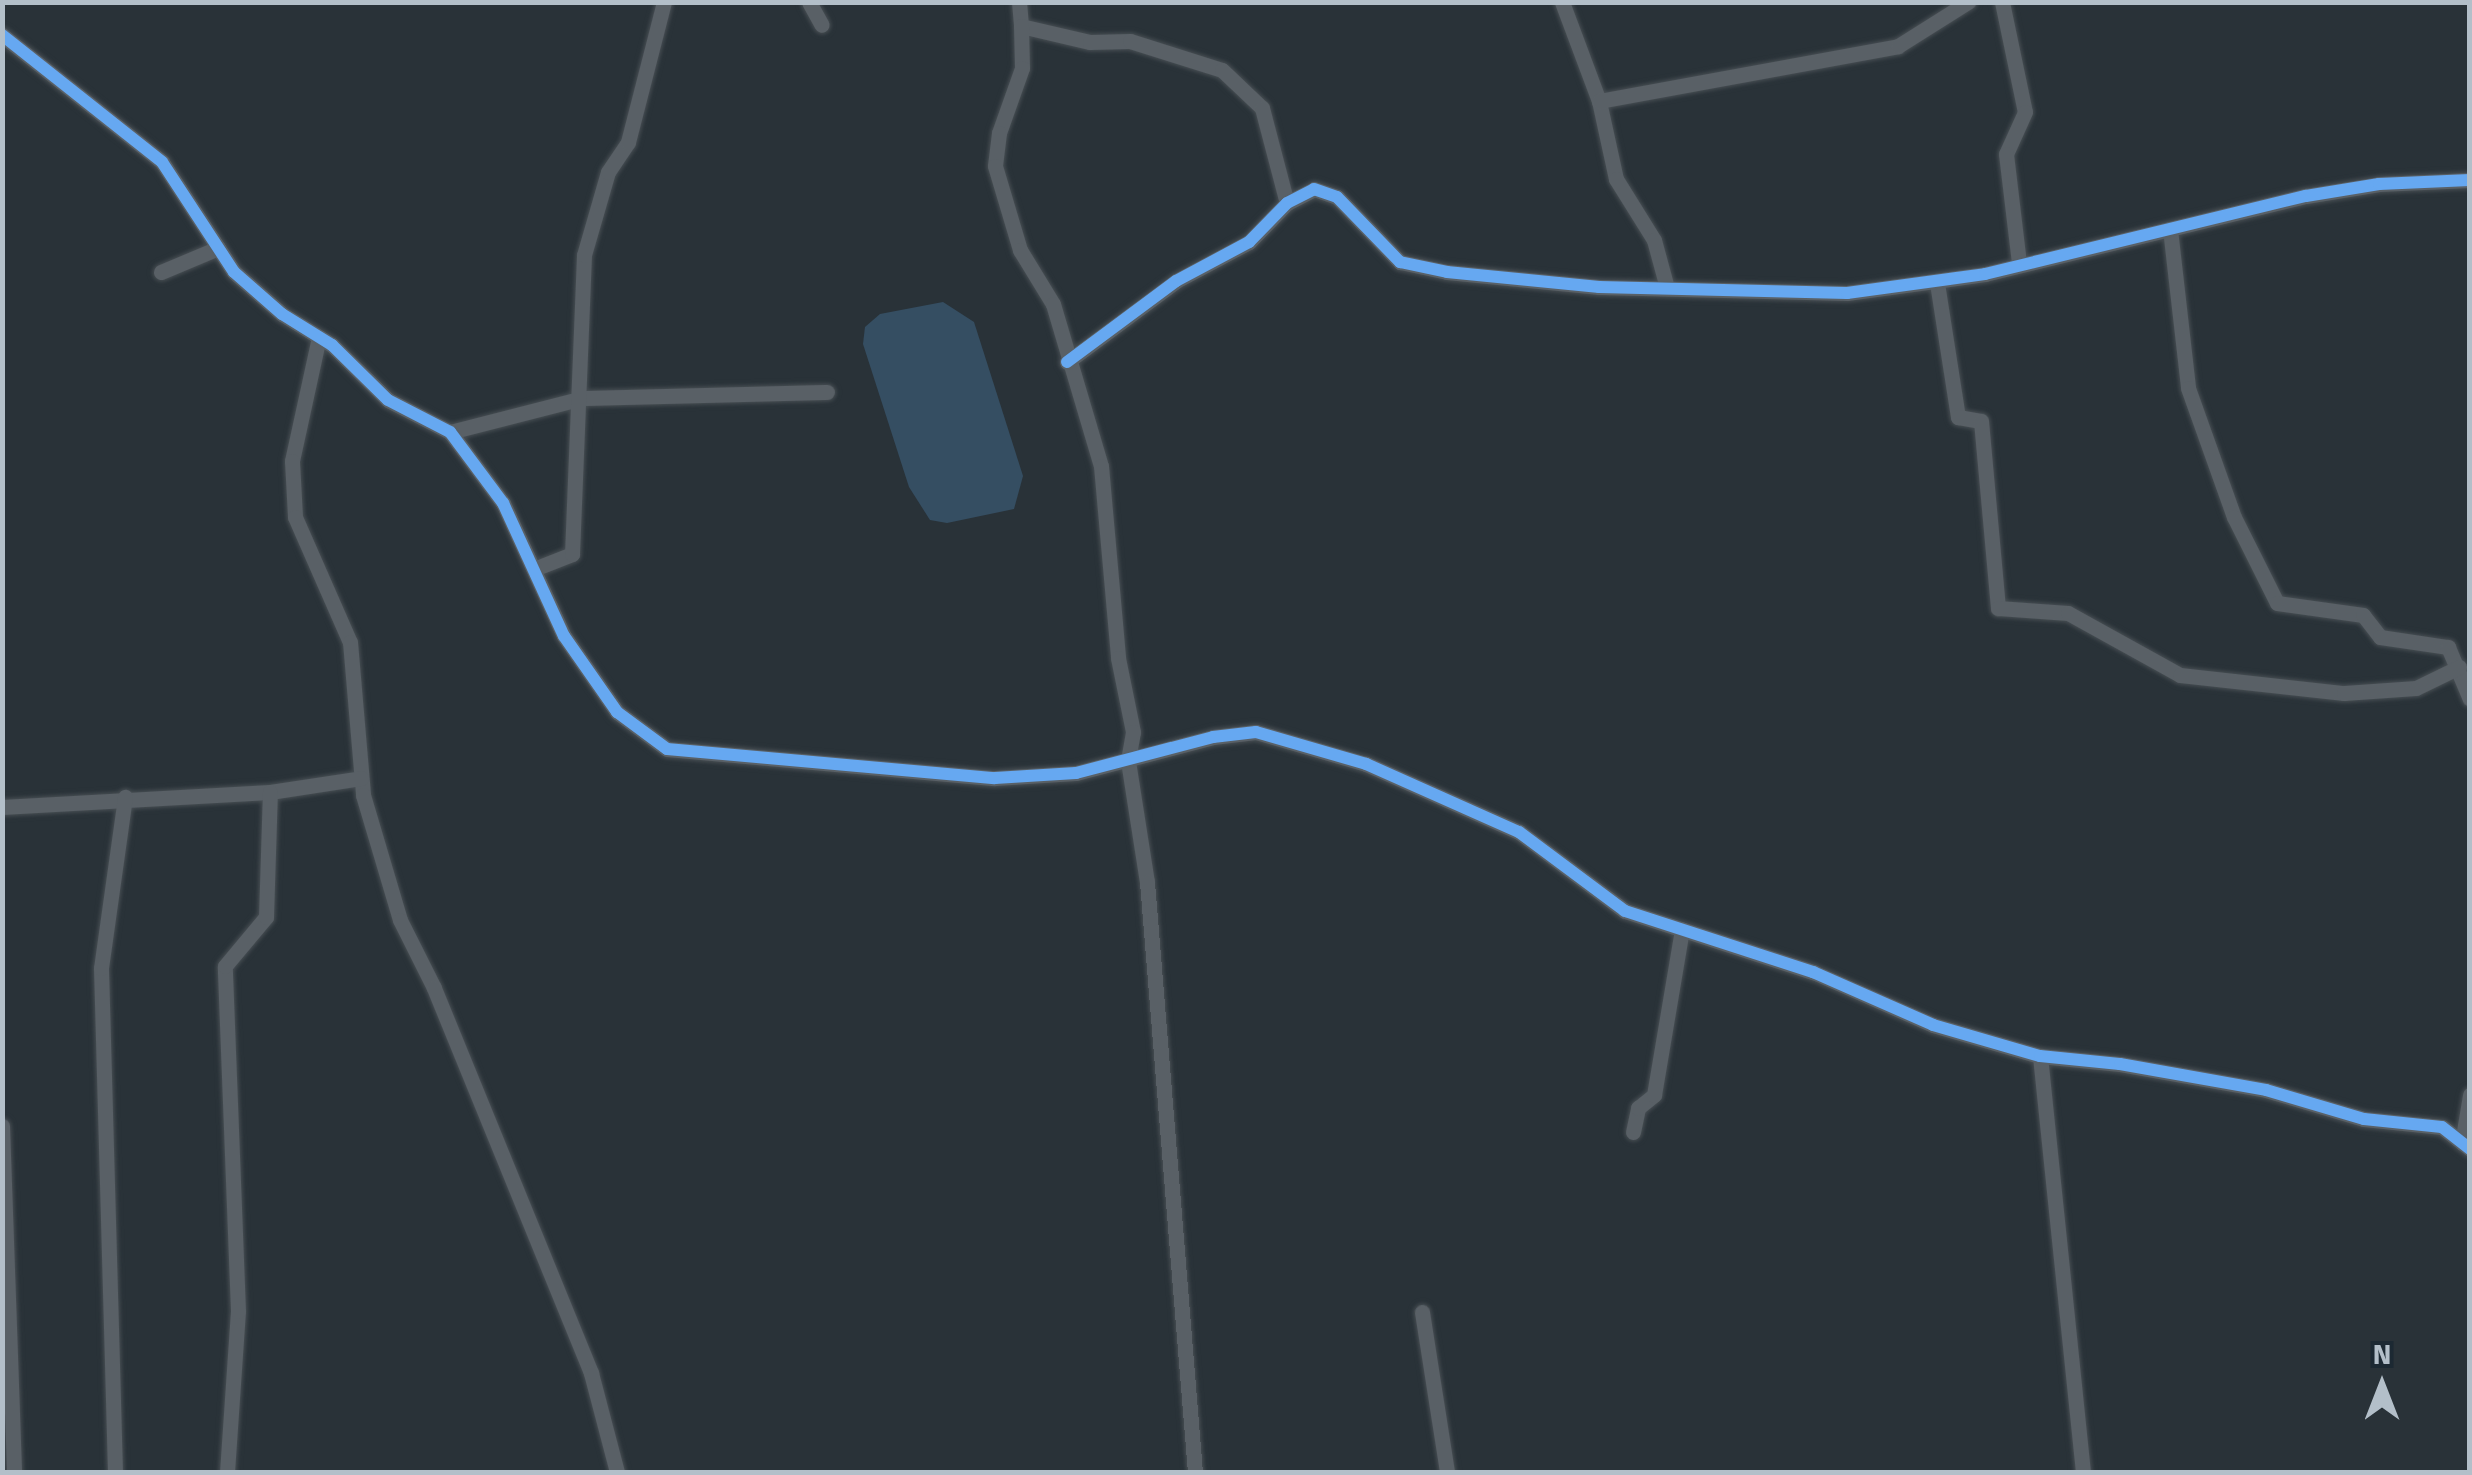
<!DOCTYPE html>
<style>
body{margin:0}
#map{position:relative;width:2472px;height:1475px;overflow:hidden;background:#293238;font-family:"Fira Sans",sans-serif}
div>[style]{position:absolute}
.water>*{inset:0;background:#354e62}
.roads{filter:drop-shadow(0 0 2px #474e53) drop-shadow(0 0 2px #474e53)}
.street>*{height:15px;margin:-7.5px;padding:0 7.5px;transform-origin:7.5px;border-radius:7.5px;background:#596066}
.cycleway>*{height:12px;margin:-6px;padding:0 6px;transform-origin:6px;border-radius:6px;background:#66a8f1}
span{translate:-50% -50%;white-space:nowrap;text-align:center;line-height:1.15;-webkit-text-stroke:10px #1c2933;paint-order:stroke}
.frame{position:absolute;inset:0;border:5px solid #b3bfc9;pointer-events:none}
.north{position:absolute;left:2332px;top:1335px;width:100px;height:100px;-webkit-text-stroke:8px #1c2933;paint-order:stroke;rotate:0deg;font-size:28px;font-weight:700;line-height:40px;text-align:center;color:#b3bfc9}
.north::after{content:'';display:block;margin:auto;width:35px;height:45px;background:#b3bfc9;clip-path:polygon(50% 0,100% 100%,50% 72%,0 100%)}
</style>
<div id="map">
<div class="water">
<div style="clip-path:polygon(943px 302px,974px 322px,1023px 476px,1014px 509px,947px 523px,930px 520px,909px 487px,863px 344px,865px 327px,880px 314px)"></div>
</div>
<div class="roads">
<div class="street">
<div style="left:809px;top:2px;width:26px;rotate:61deg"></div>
<div style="left:1019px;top:2px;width:24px;rotate:85deg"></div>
<div style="left:1021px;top:26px;width:71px;rotate:13.1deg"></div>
<div style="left:1090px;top:42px;width:40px;rotate:-1.4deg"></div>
<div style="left:1130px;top:41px;width:96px;rotate:17.5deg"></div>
<div style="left:1222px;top:70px;width:55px;rotate:43.5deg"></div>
<div style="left:1262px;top:108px;width:98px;rotate:75.3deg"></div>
<div style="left:1562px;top:2px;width:106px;rotate:69.5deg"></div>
<div style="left:1599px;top:101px;width:80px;rotate:77.7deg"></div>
<div style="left:1616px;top:179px;width:72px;rotate:58.1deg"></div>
<div style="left:1654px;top:240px;width:50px;rotate:74.8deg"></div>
<div style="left:2002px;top:2px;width:112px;rotate:78.2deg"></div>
<div style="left:2025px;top:112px;width:46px;rotate:114.3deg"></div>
<div style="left:2006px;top:154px;width:110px;rotate:83.2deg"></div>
<div style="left:1021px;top:26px;width:42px;rotate:88.6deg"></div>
<div style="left:1022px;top:68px;width:69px;rotate:109.5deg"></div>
<div style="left:999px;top:133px;width:33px;rotate:97deg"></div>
<div style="left:995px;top:166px;width:88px;rotate:73.4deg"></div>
<div style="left:1020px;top:250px;width:63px;rotate:58.6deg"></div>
<div style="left:1053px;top:304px;width:169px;rotate:73.5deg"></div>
<div style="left:1101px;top:466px;width:193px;rotate:84.9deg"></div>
<div style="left:1118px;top:658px;width:76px;rotate:78.5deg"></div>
<div style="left:1133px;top:732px;width:29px;rotate:100deg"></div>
<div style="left:1128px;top:761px;width:122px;rotate:81.1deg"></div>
<div style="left:1147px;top:882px;width:592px;rotate:85.35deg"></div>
<div style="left:2px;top:35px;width:204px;rotate:38.4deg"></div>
<div style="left:162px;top:162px;width:131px;rotate:56.8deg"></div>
<div style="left:234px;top:272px;width:64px;rotate:41.2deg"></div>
<div style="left:282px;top:314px;width:59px;rotate:31.8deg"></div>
<div style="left:332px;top:345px;width:78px;rotate:44.5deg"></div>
<div style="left:388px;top:400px;width:70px;rotate:27.3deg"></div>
<div style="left:450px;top:432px;width:89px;rotate:53.3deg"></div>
<div style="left:503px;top:503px;width:146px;rotate:65.4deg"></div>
<div style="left:564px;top:636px;width:93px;rotate:55.1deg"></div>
<div style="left:617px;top:712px;width:62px;rotate:36.5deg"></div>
<div style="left:667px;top:749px;width:329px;rotate:5.1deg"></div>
<div style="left:995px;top:778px;width:81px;rotate:-3.5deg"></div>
<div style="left:1076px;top:773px;width:142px;rotate:-14.7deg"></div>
<div style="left:1213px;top:737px;width:43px;rotate:-6.6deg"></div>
<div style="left:1256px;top:732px;width:115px;rotate:16.2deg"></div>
<div style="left:1366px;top:764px;width:167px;rotate:24deg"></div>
<div style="left:1519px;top:832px;width:132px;rotate:36.7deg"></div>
<div style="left:1625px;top:911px;width:198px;rotate:18deg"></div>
<div style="left:1813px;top:972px;width:131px;rotate:23.8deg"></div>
<div style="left:1933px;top:1025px;width:111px;rotate:16.2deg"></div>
<div style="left:2040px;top:1056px;width:80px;rotate:5.7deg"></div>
<div style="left:2120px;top:1064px;width:148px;rotate:10.1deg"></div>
<div style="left:2266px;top:1090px;width:102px;rotate:16.5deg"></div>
<div style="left:2364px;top:1119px;width:78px;rotate:5.9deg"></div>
<div style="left:2442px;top:1127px;width:36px;rotate:38deg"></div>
<div style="left:1599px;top:101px;width:304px;rotate:-10.4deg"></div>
<div style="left:1898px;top:46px;width:83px;rotate:-32.2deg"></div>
<div style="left:2170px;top:229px;width:160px;rotate:83.5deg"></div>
<div style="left:2188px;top:388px;width:137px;rotate:70.4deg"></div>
<div style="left:2234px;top:517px;width:96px;rotate:63.4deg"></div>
<div style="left:2277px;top:603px;width:87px;rotate:7.9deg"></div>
<div style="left:2363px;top:615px;width:28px;rotate:52deg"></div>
<div style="left:2380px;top:637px;width:69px;rotate:8.4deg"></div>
<div style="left:2448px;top:647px;width:56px;rotate:67.1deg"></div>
<div style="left:161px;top:272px;width:62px;rotate:-22.8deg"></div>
<div style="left:1937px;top:283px;width:136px;rotate:81.1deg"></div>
<div style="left:1958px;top:417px;width:23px;rotate:10deg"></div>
<div style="left:1981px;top:421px;width:188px;rotate:84.8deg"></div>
<div style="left:1998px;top:608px;width:70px;rotate:4.1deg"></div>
<div style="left:2068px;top:613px;width:128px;rotate:29deg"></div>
<div style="left:2180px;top:675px;width:165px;rotate:6.3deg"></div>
<div style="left:2344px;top:693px;width:72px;rotate:-4deg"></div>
<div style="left:2416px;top:688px;width:48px;rotate:-26deg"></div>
<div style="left:319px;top:337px;width:127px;rotate:102.3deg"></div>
<div style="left:292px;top:461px;width:56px;rotate:86.9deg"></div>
<div style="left:295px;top:517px;width:137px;rotate:66.3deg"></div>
<div style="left:350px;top:642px;width:154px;rotate:85.1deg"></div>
<div style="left:363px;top:795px;width:130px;rotate:73.5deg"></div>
<div style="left:400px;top:920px;width:76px;rotate:63.4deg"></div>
<div style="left:434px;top:988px;width:416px;rotate:67.8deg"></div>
<div style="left:591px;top:1373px;width:102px;rotate:75.3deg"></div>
<div style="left:1067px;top:362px;width:136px;rotate:-36.6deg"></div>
<div style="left:1176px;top:281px;width:83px;rotate:-28.1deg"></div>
<div style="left:1249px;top:242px;width:54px;rotate:-45.7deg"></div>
<div style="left:1287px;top:203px;width:30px;rotate:-27deg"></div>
<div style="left:1314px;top:189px;width:24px;rotate:19deg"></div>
<div style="left:1337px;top:197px;width:91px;rotate:45.9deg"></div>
<div style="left:1400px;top:262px;width:48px;rotate:12deg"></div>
<div style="left:1447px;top:272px;width:153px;rotate:5.6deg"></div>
<div style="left:1599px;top:287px;width:248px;rotate:1.4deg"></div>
<div style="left:1847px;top:293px;width:139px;rotate:-7.8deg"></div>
<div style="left:1985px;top:274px;width:330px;rotate:-13.7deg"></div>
<div style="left:2306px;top:196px;width:74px;rotate:-9.3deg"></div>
<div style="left:2379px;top:184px;width:91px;rotate:-2.5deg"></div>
<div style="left:450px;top:432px;width:136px;rotate:-14.4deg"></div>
<div style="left:582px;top:398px;width:245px;rotate:-1.4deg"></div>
<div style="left:534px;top:569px;width:41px;rotate:-21.5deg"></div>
<div style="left:572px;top:554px;width:299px;rotate:-87.7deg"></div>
<div style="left:584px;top:255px;width:86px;rotate:-73.9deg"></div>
<div style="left:608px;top:172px;width:36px;rotate:-56deg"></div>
<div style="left:628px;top:142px;width:145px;rotate:-75.6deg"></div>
<div style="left:2px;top:807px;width:268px;rotate:-3.2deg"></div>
<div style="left:270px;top:792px;width:92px;rotate:-8.7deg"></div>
<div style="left:2040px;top:1056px;width:418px;rotate:84.1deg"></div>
<div style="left:2px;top:1126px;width:346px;rotate:88deg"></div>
<div style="left:1633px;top:1132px;width:25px;rotate:-78deg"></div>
<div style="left:1638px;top:1108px;width:21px;rotate:-39deg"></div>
<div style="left:1654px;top:1095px;width:168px;rotate:-80.4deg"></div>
<div style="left:2462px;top:1143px;width:49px;rotate:-80.5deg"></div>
<div style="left:1422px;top:1312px;width:162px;rotate:81.1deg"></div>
<div style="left:115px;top:1472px;width:504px;rotate:-91.59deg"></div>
<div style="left:101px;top:968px;width:173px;rotate:-82deg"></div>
<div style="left:227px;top:1472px;width:161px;rotate:-86.1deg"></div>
<div style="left:238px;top:1311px;width:345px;rotate:-92.2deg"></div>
<div style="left:225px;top:966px;width:64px;rotate:-50.1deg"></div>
<div style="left:266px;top:917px;width:125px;rotate:-88.2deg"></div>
</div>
</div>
<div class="cycleway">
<div style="left:2px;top:35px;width:204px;rotate:38.4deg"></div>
<div style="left:162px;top:162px;width:131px;rotate:56.8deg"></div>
<div style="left:234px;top:272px;width:64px;rotate:41.2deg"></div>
<div style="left:282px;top:314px;width:59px;rotate:31.8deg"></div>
<div style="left:332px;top:345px;width:78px;rotate:44.5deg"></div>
<div style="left:388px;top:400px;width:70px;rotate:27.3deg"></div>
<div style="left:450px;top:432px;width:89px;rotate:53.3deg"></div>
<div style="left:503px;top:503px;width:146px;rotate:65.4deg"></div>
<div style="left:564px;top:636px;width:93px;rotate:55.1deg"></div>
<div style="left:617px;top:712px;width:62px;rotate:36.5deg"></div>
<div style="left:667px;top:749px;width:329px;rotate:5.1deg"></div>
<div style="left:995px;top:778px;width:81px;rotate:-3.5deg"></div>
<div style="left:1076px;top:773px;width:142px;rotate:-14.7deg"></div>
<div style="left:1213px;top:737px;width:43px;rotate:-6.6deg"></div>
<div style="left:1256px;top:732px;width:115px;rotate:16.2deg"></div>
<div style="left:1366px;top:764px;width:167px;rotate:24deg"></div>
<div style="left:1519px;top:832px;width:132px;rotate:36.7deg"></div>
<div style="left:1625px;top:911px;width:198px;rotate:18deg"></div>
<div style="left:1813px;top:972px;width:131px;rotate:23.8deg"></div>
<div style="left:1933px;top:1025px;width:111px;rotate:16.2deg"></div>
<div style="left:2040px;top:1056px;width:80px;rotate:5.7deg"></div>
<div style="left:2120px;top:1064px;width:148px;rotate:10.1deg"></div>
<div style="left:2266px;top:1090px;width:102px;rotate:16.5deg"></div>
<div style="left:2364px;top:1119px;width:78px;rotate:5.9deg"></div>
<div style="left:2442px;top:1127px;width:36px;rotate:38deg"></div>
<div style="left:1067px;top:362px;width:136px;rotate:-36.6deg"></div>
<div style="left:1176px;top:281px;width:83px;rotate:-28.1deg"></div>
<div style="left:1249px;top:242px;width:54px;rotate:-45.7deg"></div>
<div style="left:1287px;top:203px;width:30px;rotate:-27deg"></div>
<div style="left:1314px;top:189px;width:24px;rotate:19deg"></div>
<div style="left:1337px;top:197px;width:91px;rotate:45.9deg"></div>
<div style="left:1400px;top:262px;width:48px;rotate:12deg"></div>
<div style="left:1447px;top:272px;width:153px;rotate:5.6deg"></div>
<div style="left:1599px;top:287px;width:248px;rotate:1.4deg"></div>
<div style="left:1847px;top:293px;width:139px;rotate:-7.8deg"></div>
<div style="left:1985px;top:274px;width:330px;rotate:-13.7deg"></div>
<div style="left:2306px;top:196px;width:74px;rotate:-9.3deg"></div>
<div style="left:2379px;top:184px;width:91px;rotate:-2.5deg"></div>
</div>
<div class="frame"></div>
<div class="north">N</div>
</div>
